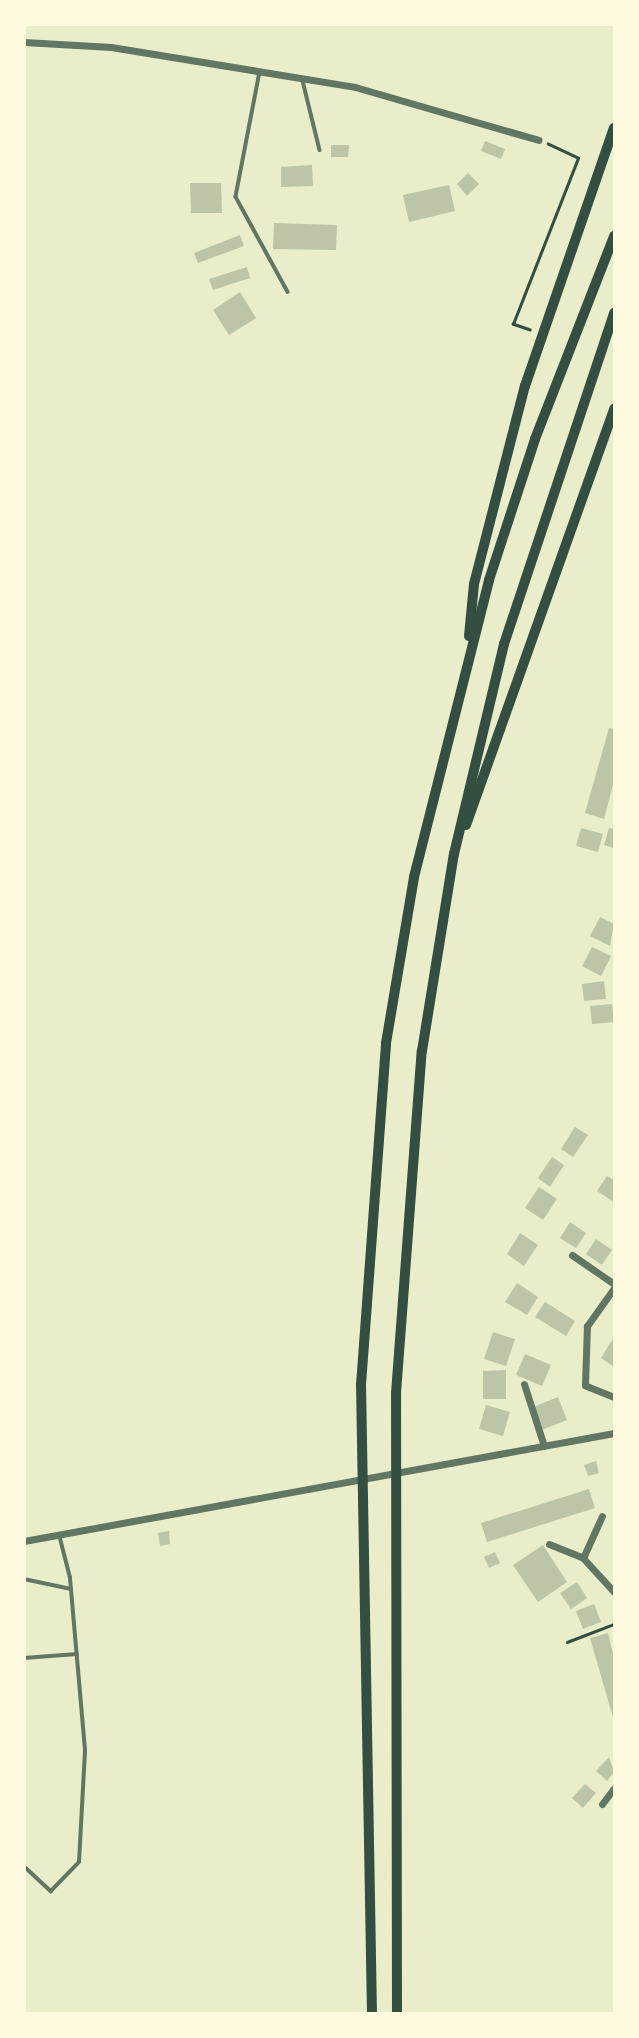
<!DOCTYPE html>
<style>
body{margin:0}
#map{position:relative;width:639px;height:2038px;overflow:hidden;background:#e9edc9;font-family:Spectral,serif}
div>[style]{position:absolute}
.building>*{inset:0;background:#bcc5a7}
.path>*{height:2.5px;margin:-1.25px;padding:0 1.25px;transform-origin:1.25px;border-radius:1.25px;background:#344e41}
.service>*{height:3.5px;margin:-1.75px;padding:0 1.75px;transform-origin:1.75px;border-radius:1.75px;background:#617663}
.minor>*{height:7px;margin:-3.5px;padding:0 3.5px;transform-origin:3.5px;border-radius:3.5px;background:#617663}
.trunk>*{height:10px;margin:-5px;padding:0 5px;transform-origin:5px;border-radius:5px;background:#344e41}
span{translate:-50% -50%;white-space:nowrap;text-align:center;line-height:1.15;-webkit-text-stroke:6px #fefae0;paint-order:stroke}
.frame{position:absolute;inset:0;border:26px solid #fefae0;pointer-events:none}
</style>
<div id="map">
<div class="building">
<div style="clip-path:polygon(485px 141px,505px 149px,501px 159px,481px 151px)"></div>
<div style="clip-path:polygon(331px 145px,349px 145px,348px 157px,331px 157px)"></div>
<div style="clip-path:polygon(312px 165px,313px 186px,281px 187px,281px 167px)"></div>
<div style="clip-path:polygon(468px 173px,479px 184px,467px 196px,457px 184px)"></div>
<div style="clip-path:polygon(190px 183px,221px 183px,222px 213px,191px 213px)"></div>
<div style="clip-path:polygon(449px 185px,455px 211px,409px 222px,403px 195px)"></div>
<div style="clip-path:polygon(274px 223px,337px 225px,336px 250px,273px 249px)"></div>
<div style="clip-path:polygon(240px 235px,244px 246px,198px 263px,194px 253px)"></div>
<div style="clip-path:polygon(247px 267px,250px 278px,213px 290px,209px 279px)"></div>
<div style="clip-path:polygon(240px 292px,256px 318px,229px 335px,213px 310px)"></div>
<div style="clip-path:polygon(609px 728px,614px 729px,614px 781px,604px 819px,585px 813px)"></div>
<div style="clip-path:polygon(581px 828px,603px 834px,598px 852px,576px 846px)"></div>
<div style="clip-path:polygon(609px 828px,614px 829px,614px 848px,604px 845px)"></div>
<div style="clip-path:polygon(600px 917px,614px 924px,610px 946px,590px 936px)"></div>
<div style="clip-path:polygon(592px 947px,611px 956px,601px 976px,582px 966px)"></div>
<div style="clip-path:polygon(604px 981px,606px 999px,584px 1001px,582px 984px)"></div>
<div style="clip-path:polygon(612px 1004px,614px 1022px,592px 1024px,590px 1006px)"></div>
<div style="clip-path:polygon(575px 1127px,588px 1135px,573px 1157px,561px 1149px)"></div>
<div style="clip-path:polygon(552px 1157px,564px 1165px,550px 1187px,538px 1178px)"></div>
<div style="clip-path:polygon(607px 1176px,614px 1180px,614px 1202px,597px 1191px)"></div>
<div style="clip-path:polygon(539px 1187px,557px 1199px,543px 1220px,525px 1208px)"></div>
<div style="clip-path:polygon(570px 1222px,586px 1233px,576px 1248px,560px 1238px)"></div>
<div style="clip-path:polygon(520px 1233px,538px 1245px,524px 1266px,507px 1254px)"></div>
<div style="clip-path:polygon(596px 1239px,612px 1250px,602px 1265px,586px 1254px)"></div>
<div style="clip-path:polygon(517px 1283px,538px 1297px,527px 1315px,505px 1302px)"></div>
<div style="clip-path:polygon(545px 1302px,575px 1321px,566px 1336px,535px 1317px)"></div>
<div style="clip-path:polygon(493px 1332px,515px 1339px,506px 1366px,484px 1359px)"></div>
<div style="clip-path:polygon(614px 1337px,614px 1367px,601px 1358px)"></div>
<div style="clip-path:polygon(525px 1354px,551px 1365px,542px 1386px,516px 1375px)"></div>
<div style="clip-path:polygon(506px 1370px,506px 1399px,483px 1399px,483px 1371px)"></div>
<div style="clip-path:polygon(558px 1397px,567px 1420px,542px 1430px,533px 1407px)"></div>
<div style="clip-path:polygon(486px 1405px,510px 1412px,503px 1436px,479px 1429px)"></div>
<div style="clip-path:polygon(596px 1461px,599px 1473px,588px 1476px,584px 1465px)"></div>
<div style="clip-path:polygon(589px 1489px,595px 1508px,487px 1542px,481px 1523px)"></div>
<div style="clip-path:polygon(169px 1531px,170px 1544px,160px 1546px,158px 1533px)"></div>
<div style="clip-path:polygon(543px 1545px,567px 1582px,538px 1602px,513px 1565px)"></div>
<div style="clip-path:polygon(495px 1552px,500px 1563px,489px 1568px,484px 1557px)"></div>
<div style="clip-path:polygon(577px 1582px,587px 1598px,571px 1609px,560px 1593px)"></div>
<div style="clip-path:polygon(594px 1604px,601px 1622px,583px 1629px,576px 1611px)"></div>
<div style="clip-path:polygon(608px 1633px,614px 1657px,614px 1721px,590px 1638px)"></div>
<div style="clip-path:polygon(609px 1757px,614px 1772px,607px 1781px,596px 1771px)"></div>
<div style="clip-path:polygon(585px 1784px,596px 1793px,583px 1808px,572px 1798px)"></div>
</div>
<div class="path">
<div style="left:530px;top:330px;width:18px;rotate:-161deg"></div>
<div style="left:513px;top:324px;width:178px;rotate:-68.6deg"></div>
<div style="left:578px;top:158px;width:33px;rotate:-155deg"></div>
<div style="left:567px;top:1642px;width:50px;rotate:-21deg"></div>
</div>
<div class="service">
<div style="left:260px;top:72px;width:127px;rotate:100.9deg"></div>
<div style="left:236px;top:197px;width:108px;rotate:61.3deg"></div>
<div style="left:303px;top:81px;width:71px;rotate:76.2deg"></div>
<div style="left:24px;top:1579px;width:48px;rotate:12deg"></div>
<div style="left:24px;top:1658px;width:53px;rotate:-4.3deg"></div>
<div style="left:24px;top:1866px;width:37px;rotate:43deg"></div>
<div style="left:51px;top:1891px;width:40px;rotate:-46deg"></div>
<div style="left:79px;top:1862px;width:112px;rotate:-86.9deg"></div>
<div style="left:85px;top:1750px;width:173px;rotate:-95deg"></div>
<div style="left:70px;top:1578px;width:44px;rotate:-104.3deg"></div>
</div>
<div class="minor">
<div style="left:24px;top:42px;width:87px;rotate:3.3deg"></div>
<div style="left:111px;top:47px;width:247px;rotate:9.3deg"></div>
<div style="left:355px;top:87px;width:191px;rotate:16.1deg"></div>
<div style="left:572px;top:1255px;width:51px;rotate:34.6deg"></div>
<div style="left:524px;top:1384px;width:65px;rotate:72.1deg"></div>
<div style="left:614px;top:1397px;width:31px;rotate:-158deg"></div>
<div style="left:585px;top:1385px;width:59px;rotate:-88.1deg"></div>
<div style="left:587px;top:1326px;width:47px;rotate:-54.6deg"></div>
<div style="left:24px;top:1541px;width:600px;rotate:-10.37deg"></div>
<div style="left:549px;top:1544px;width:37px;rotate:22deg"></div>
<div style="left:583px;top:1558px;width:46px;rotate:47.6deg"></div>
<div style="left:583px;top:1558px;width:46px;rotate:-65.7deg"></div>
<div style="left:602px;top:1804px;width:20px;rotate:-53deg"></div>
</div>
<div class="trunk">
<div style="left:469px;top:636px;width:52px;rotate:-84.5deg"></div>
<div style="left:474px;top:584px;width:204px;rotate:-75.6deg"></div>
<div style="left:525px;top:386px;width:273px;rotate:-71deg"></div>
<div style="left:466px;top:825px;width:442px;rotate:-70.4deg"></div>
<div style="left:372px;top:2014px;width:629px;rotate:-91deg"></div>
<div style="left:361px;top:1385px;width:343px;rotate:-85.8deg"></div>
<div style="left:386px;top:1043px;width:168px;rotate:-80.4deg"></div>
<div style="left:414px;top:877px;width:306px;rotate:-75.8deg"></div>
<div style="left:489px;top:580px;width:148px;rotate:-71.9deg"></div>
<div style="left:535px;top:439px;width:218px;rotate:-68.7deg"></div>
<div style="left:397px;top:2014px;width:621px;rotate:-90.09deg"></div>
<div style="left:396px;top:1393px;width:343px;rotate:-85.7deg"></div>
<div style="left:422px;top:1051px;width:200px;rotate:-80.8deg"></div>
<div style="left:454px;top:854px;width:216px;rotate:-76.6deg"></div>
<div style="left:504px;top:644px;width:349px;rotate:-71.6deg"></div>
</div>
<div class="frame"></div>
</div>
